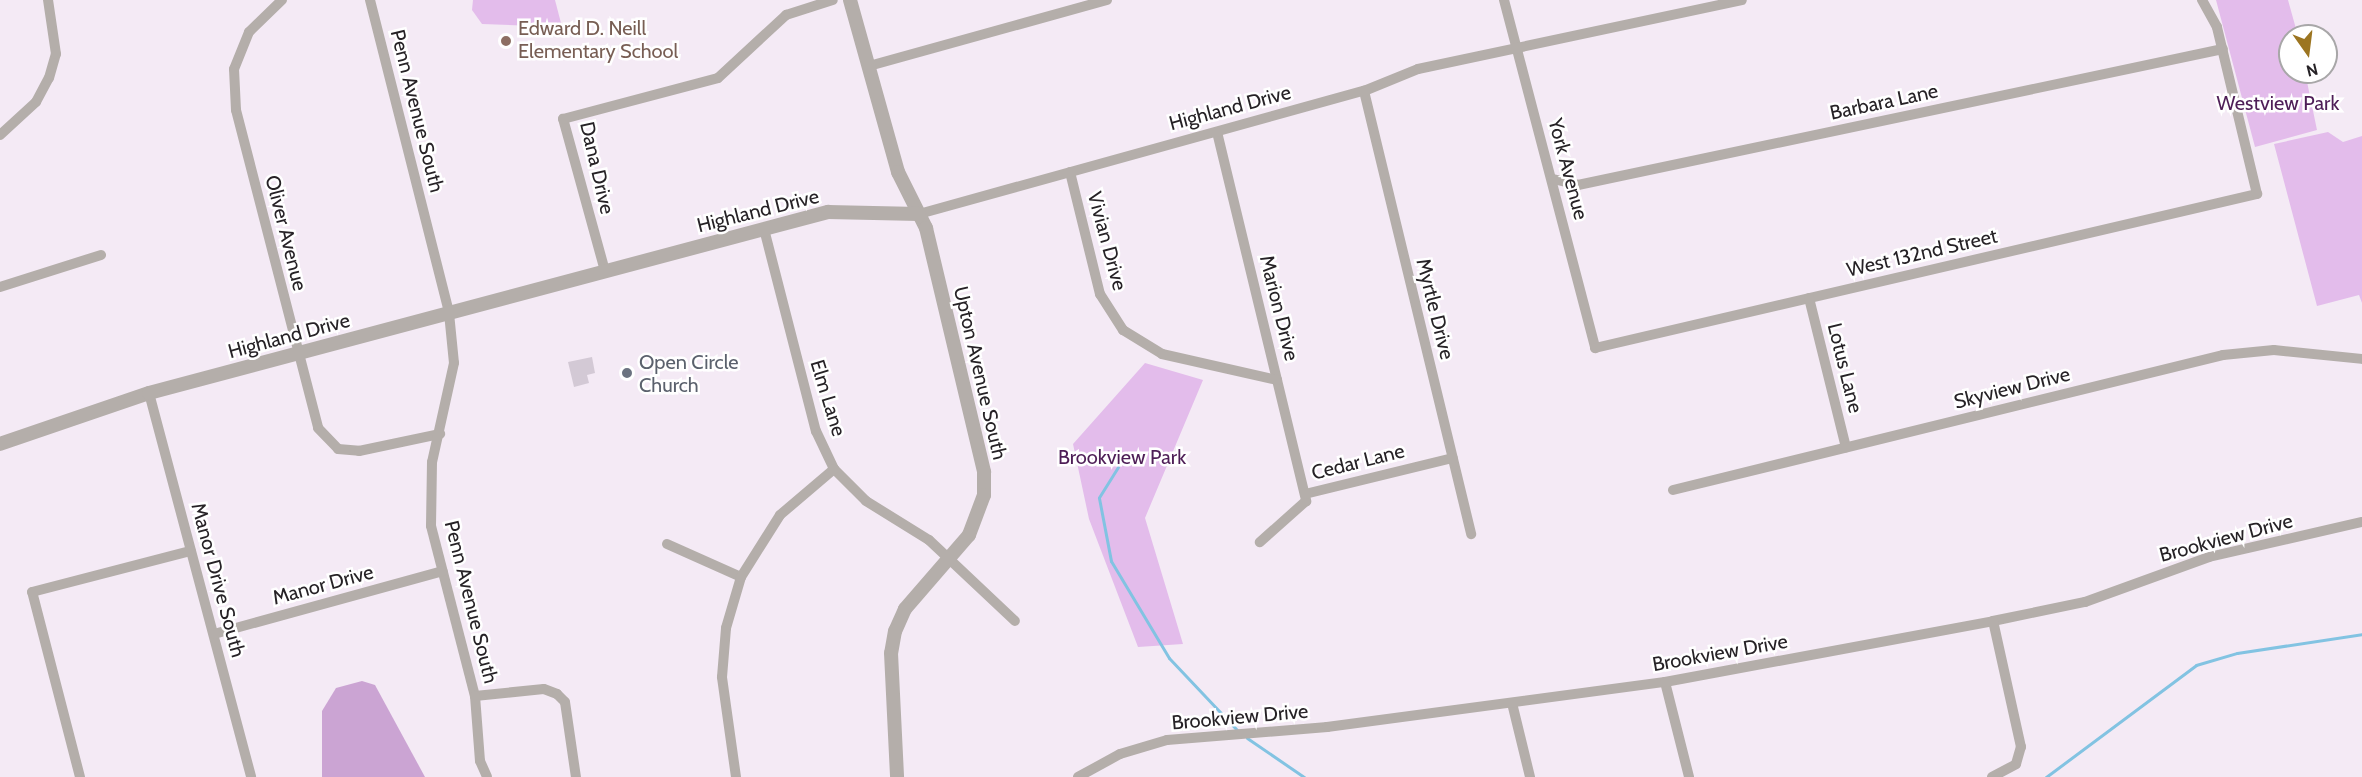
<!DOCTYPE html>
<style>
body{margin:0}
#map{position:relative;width:2362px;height:777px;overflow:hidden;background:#f4eaf5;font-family:Cabin,sans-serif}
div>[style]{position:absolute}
.green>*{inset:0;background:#e3bceb}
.forest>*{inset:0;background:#cba4d3}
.stream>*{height:3px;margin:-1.5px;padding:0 1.5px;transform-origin:1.5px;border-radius:1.5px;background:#82c3e2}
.building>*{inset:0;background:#d3c9d5}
.minor>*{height:10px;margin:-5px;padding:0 5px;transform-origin:5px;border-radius:5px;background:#b4aeaa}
.tertiary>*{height:14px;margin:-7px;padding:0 7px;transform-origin:7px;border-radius:7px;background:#b4aeaa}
.dots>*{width:16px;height:16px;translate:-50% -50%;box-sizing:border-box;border:3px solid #fff;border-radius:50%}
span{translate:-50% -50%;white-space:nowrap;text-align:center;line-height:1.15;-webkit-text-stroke:5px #fff;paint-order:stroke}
.education-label{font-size:20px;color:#785e54}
.left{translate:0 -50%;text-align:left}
.street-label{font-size:20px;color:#262226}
.park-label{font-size:20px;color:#4e1e57}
.worship-label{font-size:20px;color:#5b616d}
.north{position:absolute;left:2278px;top:24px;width:60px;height:60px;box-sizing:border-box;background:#fff;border:2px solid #a8a7a8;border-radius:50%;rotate:166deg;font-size:16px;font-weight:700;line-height:24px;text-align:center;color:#262226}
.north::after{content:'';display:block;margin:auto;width:21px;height:27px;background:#9c7521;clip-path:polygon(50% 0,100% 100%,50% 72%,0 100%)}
</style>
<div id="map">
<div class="green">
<div style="clip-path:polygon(473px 0,555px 0,562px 27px,482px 24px,472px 10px)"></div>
<div style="clip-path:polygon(2216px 0,2288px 0,2298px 36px,2290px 36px,2290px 72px,2305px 72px,2317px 130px,2255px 147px)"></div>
<div style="clip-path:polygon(2328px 132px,2343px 142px,2362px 136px,2362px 303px,2359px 295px,2317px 306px,2274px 144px)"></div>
<div style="clip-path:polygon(1145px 363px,1203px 380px,1145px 518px,1183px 644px,1138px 647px,1089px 519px,1073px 444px)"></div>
</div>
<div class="forest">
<div style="clip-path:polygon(362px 681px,375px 685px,425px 777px,322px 777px,322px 711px,336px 688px)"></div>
</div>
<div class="stream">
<div style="left:1118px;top:467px;width:36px;rotate:122deg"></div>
<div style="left:1099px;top:498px;width:64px;rotate:79.2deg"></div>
<div style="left:1111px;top:561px;width:113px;rotate:59.1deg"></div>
<div style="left:1169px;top:658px;width:99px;rotate:46.6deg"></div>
<div style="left:1247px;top:738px;width:69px;rotate:34.4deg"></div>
<div style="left:2046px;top:777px;width:187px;rotate:-36.7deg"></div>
<div style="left:2196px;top:665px;width:43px;rotate:-16.3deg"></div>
<div style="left:2237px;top:653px;width:126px;rotate:-8.6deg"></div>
</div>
<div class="building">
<div style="clip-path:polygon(592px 357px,595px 373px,587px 375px,589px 383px,574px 387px,568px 362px)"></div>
</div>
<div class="minor">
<div style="left:282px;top:0;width:46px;rotate:135.9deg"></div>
<div style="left:249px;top:32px;width:40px;rotate:112deg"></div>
<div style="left:234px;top:69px;width:41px;rotate:87.2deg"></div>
<div style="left:236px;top:110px;width:328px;rotate:75.5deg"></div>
<div style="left:318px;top:428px;width:29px;rotate:46deg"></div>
<div style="left:338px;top:449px;width:21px;rotate:5deg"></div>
<div style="left:359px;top:451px;width:83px;rotate:-11.9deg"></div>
<div style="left:370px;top:0;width:323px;rotate:75.8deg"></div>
<div style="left:449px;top:313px;width:50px;rotate:84.3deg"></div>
<div style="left:454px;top:363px;width:101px;rotate:102.5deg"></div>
<div style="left:432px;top:462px;width:64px;rotate:90.9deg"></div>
<div style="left:431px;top:526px;width:176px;rotate:75.5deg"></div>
<div style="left:475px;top:696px;width:69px;rotate:-5.8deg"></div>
<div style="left:544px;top:689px;width:14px;rotate:21deg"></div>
<div style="left:557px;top:694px;width:11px;rotate:45deg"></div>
<div style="left:565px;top:702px;width:76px;rotate:81.7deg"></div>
<div style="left:1504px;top:0;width:360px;rotate:75.3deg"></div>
<div style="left:1595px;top:348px;width:680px;rotate:-13.1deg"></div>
<div style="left:2257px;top:194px;width:172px;rotate:-103.5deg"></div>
<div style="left:2217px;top:27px;width:31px;rotate:-119deg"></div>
<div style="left:869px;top:66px;width:247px;rotate:-15.5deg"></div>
<div style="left:1364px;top:91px;width:456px;rotate:76.4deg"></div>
<div style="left:1217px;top:132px;width:380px;rotate:76.4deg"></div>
<div style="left:1306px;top:501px;width:62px;rotate:138.3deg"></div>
<div style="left:0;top:135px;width:49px;rotate:-42.5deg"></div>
<div style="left:36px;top:102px;width:27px;rotate:-62deg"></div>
<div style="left:49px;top:78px;width:25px;rotate:-74deg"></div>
<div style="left:56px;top:54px;width:55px;rotate:-98.4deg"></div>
<div style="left:1070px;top:172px;width:126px;rotate:76.2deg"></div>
<div style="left:1100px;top:294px;width:43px;rotate:57.4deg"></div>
<div style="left:1123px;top:330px;width:46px;rotate:31.6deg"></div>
<div style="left:1162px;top:354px;width:118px;rotate:12.7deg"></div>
<div style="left:1553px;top:179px;width:26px;rotate:13deg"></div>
<div style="left:1578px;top:185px;width:659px;rotate:-11.91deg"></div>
<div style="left:919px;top:214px;width:462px;rotate:-15.5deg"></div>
<div style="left:1364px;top:91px;width:58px;rotate:-22.2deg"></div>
<div style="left:1418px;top:69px;width:331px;rotate:-12deg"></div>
<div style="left:764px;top:229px;width:209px;rotate:75.6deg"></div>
<div style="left:816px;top:431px;width:42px;rotate:64.7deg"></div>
<div style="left:834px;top:469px;width:45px;rotate:45deg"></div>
<div style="left:866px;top:501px;width:74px;rotate:31.8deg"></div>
<div style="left:929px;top:540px;width:118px;rotate:43.3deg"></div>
<div style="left:605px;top:271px;width:158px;rotate:-105.4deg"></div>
<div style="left:563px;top:119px;width:160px;rotate:-14.8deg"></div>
<div style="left:718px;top:78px;width:93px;rotate:-42.8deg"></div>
<div style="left:786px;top:15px;width:49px;rotate:-17.7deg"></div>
<div style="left:0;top:287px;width:106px;rotate:-17.6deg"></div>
<div style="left:1809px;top:298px;width:154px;rotate:76.1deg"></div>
<div style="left:149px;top:393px;width:397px;rotate:75.1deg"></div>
<div style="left:1673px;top:490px;width:566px;rotate:-13.79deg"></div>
<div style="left:2223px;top:355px;width:51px;rotate:-5.6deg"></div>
<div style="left:2274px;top:350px;width:88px;rotate:5.8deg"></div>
<div style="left:1305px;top:494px;width:152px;rotate:-13.7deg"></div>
<div style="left:667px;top:544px;width:81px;rotate:24deg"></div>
<div style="left:214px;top:634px;width:237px;rotate:-15.4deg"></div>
<div style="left:1665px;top:682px;width:98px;rotate:75.8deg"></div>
<div style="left:475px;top:696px;width:65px;rotate:85.6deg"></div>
<div style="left:480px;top:761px;width:17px;rotate:66deg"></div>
<div style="left:1512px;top:703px;width:76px;rotate:76.3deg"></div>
<div style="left:80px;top:777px;width:191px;rotate:-104.5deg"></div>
<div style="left:32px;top:592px;width:164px;rotate:-14.5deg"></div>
<div style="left:736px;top:777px;width:101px;rotate:-98deg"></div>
<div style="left:722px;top:677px;width:49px;rotate:-85.3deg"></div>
<div style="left:726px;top:628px;width:53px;rotate:-73.6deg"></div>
<div style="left:741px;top:577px;width:73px;rotate:-57.8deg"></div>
<div style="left:780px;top:515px;width:71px;rotate:-40.4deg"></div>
<div style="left:1078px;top:777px;width:48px;rotate:-28.7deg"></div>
<div style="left:1120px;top:754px;width:49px;rotate:-16.6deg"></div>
<div style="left:1167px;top:740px;width:161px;rotate:-4.6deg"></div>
<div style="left:1327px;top:727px;width:341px;rotate:-7.6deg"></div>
<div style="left:1665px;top:682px;width:334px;rotate:-10.5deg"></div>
<div style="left:1993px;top:621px;width:94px;rotate:-11.7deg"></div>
<div style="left:2085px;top:602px;width:132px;rotate:-19.9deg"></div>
<div style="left:2209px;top:557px;width:157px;rotate:-12.9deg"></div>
<div style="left:1992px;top:777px;width:27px;rotate:-28deg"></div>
<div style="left:2016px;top:764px;width:18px;rotate:-74deg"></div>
<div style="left:2021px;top:747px;width:129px;rotate:-102.5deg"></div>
</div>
<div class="tertiary">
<div style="left:850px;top:0;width:179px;rotate:74.4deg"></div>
<div style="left:898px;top:172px;width:63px;rotate:63.4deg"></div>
<div style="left:926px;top:228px;width:251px;rotate:76.6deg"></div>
<div style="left:984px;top:472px;width:23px;rotate:90deg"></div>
<div style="left:984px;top:495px;width:43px;rotate:110.6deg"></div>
<div style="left:969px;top:535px;width:98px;rotate:130.9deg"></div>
<div style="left:905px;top:609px;width:24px;rotate:114deg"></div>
<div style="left:895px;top:631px;width:22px;rotate:100deg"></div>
<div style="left:891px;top:653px;width:124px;rotate:87.2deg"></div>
<div style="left:0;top:444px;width:157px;rotate:-18.9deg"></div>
<div style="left:149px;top:393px;width:703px;rotate:-14.93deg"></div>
<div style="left:828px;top:212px;width:91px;rotate:1.3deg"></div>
</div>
<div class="dots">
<div style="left:506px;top:41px;background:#8d6e63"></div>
<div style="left:627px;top:373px;background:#6b7280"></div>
</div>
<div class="education-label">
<span class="left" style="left:518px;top:40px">Edward D. Neill<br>Elementary School</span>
</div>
<div class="street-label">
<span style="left:1884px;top:102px;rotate:-12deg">Barbara Lane</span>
<span style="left:1230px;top:108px;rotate:-15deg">Highland Drive</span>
<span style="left:417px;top:111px;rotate:76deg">Penn Avenue South</span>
<span style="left:597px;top:168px;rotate:77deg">Dana Drive</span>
<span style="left:1568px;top:169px;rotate:75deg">York Avenue</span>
<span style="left:758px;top:211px;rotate:-14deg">Highland Drive</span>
<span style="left:286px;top:233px;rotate:76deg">Oliver Avenue</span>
<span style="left:1107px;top:241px;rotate:75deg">Vivian Drive</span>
<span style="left:1922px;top:253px;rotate:-13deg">West 132nd Street</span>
<span style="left:1279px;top:308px;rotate:76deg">Marion Drive</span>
<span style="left:1435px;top:309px;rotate:76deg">Myrtle Drive</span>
<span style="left:289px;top:336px;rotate:-15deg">Highland Drive</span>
<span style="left:1845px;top:368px;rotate:76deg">Lotus Lane</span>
<span style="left:980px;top:373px;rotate:77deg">Upton Avenue South</span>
<span style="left:2012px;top:388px;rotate:-14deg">Skyview Drive</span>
<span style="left:828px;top:398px;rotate:73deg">Elm Lane</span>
<span style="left:1358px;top:462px;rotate:-14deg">Cedar Lane</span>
<span style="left:2226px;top:538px;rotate:-15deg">Brookview Drive</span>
<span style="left:218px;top:580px;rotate:75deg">Manor Drive South</span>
<span style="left:323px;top:585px;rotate:-15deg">Manor Drive</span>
<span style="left:471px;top:602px;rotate:76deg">Penn Avenue South</span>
<span style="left:1720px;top:653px;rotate:-10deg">Brookview Drive</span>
<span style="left:1240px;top:717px;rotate:-5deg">Brookview Drive</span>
</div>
<div class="park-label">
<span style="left:2278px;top:103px">Westview Park</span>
<span style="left:1122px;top:457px">Brookview Park</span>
</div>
<div class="worship-label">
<span class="left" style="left:639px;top:374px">Open Circle<br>Church</span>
</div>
<div class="north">N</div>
</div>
